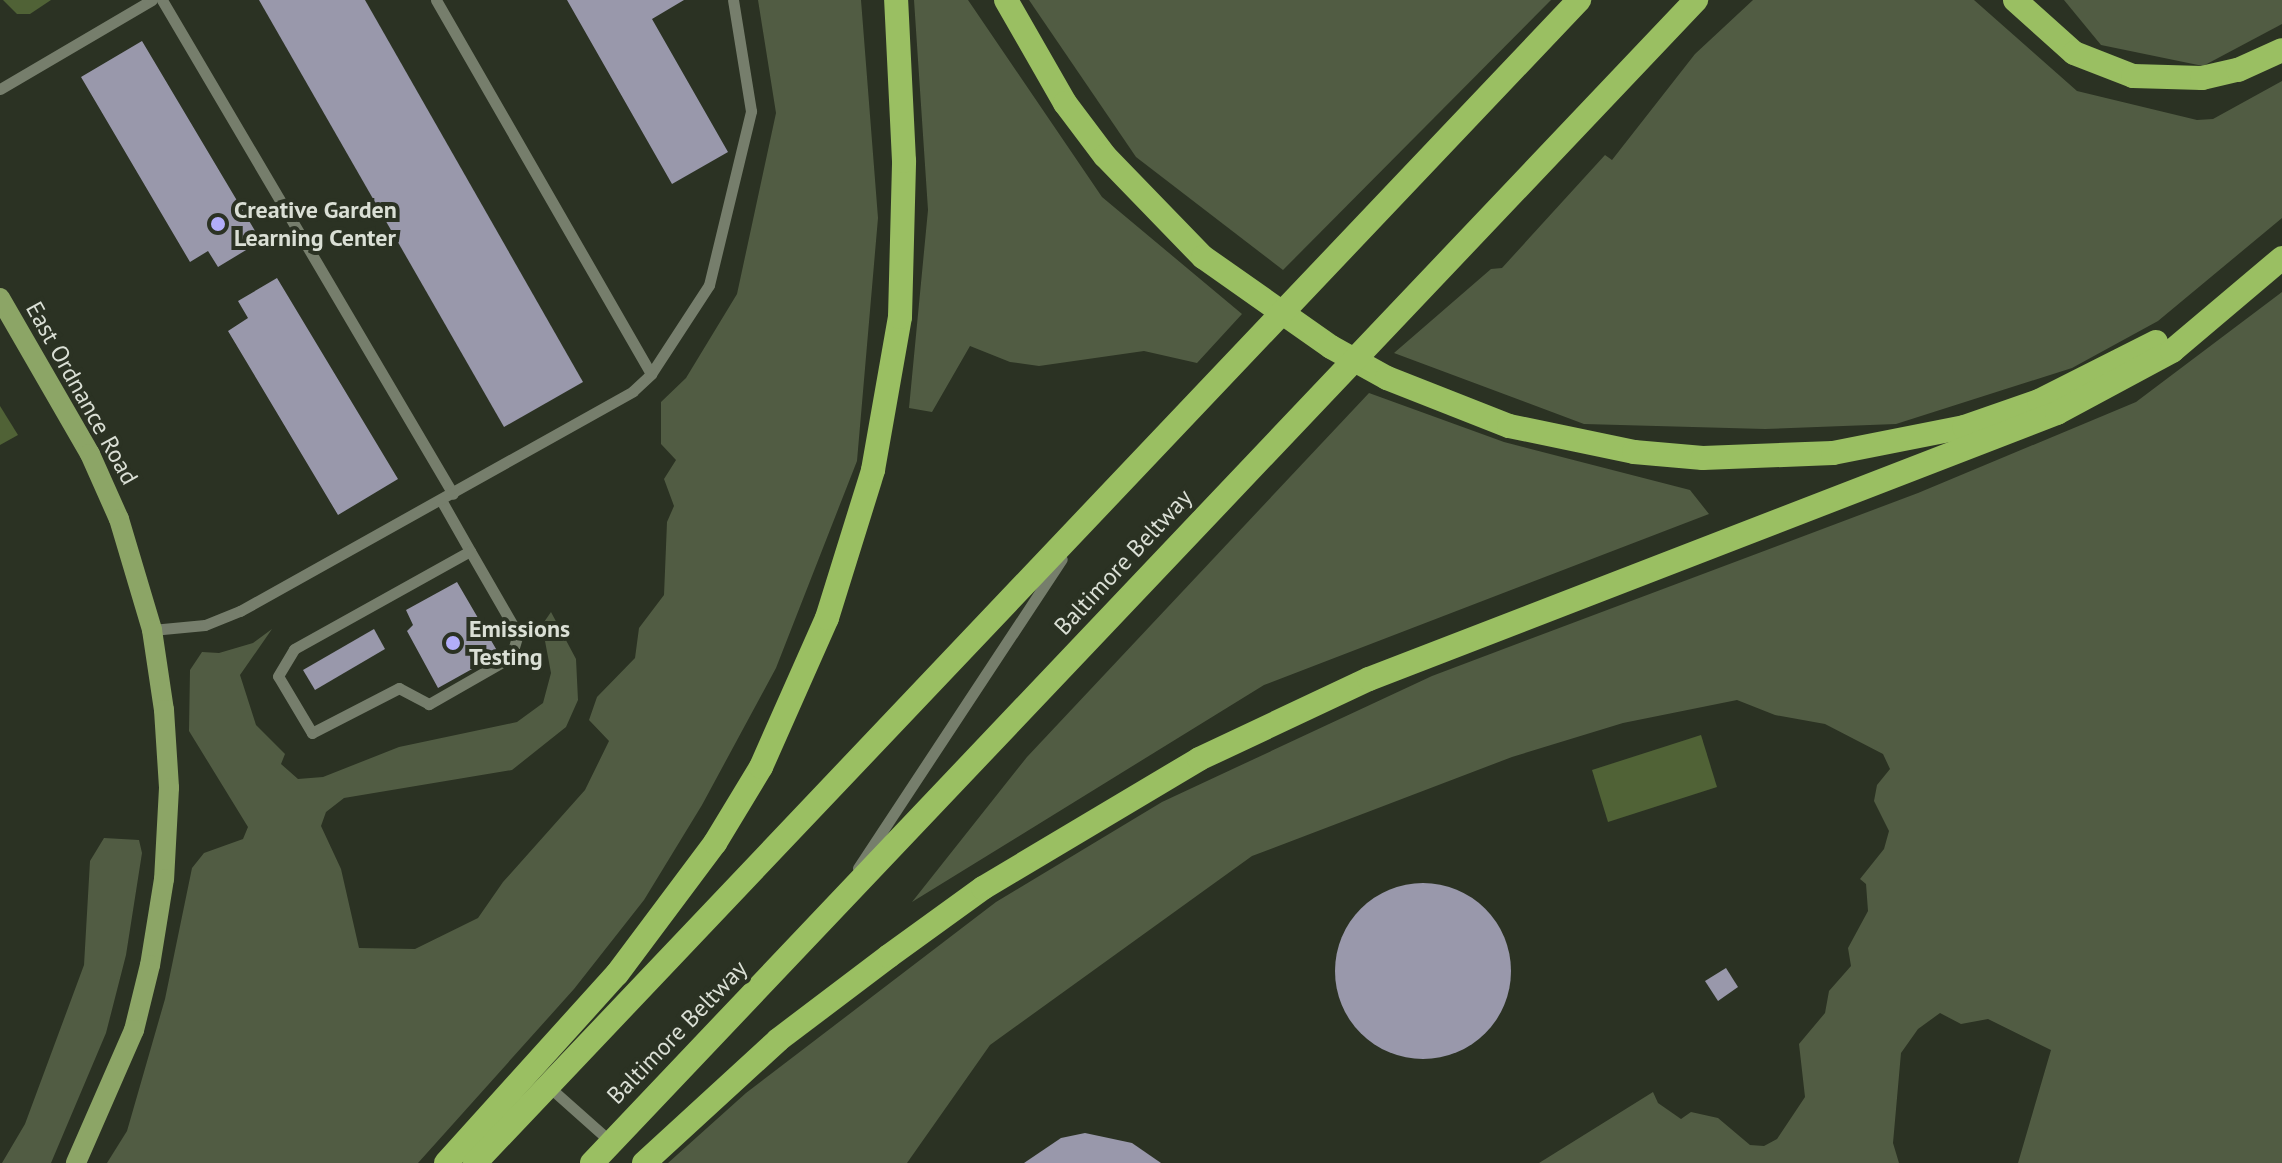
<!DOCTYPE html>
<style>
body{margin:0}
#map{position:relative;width:2282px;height:1163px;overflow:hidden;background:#2b3223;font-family:"PT Sans",sans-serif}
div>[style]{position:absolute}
.green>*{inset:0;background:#515c43}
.water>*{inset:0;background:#506236}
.building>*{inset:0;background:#9998ab}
.round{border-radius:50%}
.lane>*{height:11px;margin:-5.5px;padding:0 5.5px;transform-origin:5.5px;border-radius:5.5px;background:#767e6c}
.primary>*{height:20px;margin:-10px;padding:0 10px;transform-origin:10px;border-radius:10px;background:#8ca566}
.highway>*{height:24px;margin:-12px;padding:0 12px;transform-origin:12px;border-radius:12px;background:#9abf62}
.dots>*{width:22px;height:22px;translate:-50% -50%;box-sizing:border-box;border:4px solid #2b3223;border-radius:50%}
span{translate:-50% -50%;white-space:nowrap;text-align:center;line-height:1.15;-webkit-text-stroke:8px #2b3223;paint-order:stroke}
.poi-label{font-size:24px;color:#dadfd5;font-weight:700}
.left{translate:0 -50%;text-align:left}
.street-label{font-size:24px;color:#dadfd5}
</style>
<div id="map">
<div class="green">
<div style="clip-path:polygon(758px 0,861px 0,878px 218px,857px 461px,776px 668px,702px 805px,644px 900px,574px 989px,418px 1163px,107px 1163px,127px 1131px,165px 999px,192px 868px,204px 853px,243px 839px,248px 827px,189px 731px,190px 670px,202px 652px,219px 653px,253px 643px,272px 629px,240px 675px,256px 725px,285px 754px,281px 764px,298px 779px,323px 777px,399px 747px,517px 722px,543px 703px,551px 673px,542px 625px,551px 612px,576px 659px,578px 700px,566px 727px,512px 770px,344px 798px,326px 812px,321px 826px,341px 869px,359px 948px,415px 949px,478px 918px,503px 882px,585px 790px,609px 741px,589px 720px,597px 697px,635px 658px,639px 628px,664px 595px,667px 522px,674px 506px,664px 479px,676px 460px,661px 444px,661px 402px,686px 378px,737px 294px,776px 113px)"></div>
<div style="clip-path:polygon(914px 0,968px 0,1102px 197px,1242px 314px,1197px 363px,1144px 351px,1039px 366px,1010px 362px,970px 346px,932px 412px,909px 408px,928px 210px)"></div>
<div style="clip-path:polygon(1029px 0,1551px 0,1283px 270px,1136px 157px)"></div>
<div style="clip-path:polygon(1753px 0,1974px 0,2077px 91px,2197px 120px,2213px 119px,2282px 81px,2282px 218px,2158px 321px,2072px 368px,1896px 424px,1765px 429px,1584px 424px,1394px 353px,1491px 269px,1502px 268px,1605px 155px,1612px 160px,1695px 54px)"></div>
<div style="clip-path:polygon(2064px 0,2282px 0,2282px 24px,2203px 66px,2101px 45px)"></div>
<div style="clip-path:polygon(2282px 292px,2282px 1163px,2018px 1163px,2051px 1050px,1988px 1019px,1961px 1024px,1940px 1013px,1918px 1029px,1901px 1053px,1893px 1143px,1899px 1163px,1539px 1163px,1653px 1092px,1658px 1103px,1681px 1119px,1691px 1112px,1718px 1118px,1750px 1145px,1764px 1146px,1777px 1139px,1805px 1097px,1799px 1044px,1825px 1013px,1829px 991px,1851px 966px,1848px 948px,1868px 911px,1866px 884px,1860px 879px,1884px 849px,1889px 831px,1874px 801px,1877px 785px,1890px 769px,1883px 754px,1825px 724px,1775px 715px,1737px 700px,1623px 723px,1512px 757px,1252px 856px,990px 1045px,907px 1163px,668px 1163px,746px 1093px,996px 902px,1162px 802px,1432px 676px,1918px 493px,2136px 402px)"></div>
<div style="clip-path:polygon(1369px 393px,1504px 442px,1690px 490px,1709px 514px,1264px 685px,912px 902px,1027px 757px)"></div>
<div style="clip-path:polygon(104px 838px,139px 840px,142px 853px,126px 955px,106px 1033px,51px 1163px,2px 1163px,25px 1124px,84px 965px,90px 861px)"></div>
</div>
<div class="water">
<div style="clip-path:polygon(3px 0,51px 0,30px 14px,17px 14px)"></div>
<div style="clip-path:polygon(0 406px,18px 435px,0 445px)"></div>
<div style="clip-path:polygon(1701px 735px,1717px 787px,1608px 822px,1592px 770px)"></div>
</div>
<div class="building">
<div style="clip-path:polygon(259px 0,365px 0,583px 382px,504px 427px)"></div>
<div style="clip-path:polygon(567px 0,684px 0,652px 19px,728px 152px,672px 184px)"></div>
<div style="clip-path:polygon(142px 41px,261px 241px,218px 267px,208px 251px,190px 262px,81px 77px)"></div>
<div style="clip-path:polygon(277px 278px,398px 479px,338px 515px,228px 331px,248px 318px,238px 301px)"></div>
<div style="clip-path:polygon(457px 582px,499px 654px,438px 688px,407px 631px,413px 625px,406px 610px)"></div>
<div style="clip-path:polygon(374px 629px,385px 649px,315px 690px,303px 670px)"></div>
<div class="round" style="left:1335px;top:883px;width:176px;height:176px"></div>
<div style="clip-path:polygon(1726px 968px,1738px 987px,1718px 1001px,1705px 981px)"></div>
<div style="clip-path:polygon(1085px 1133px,1132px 1143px,1161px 1163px,1024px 1163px,1061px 1138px)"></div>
</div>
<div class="lane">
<div style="left:162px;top:0;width:573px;rotate:59.5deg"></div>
<div style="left:436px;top:0;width:431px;rotate:60.1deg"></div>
<div style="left:0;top:89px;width:176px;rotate:-30.4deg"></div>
<div style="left:441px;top:500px;width:59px;rotate:60.4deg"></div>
<div style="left:470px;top:551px;width:96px;rotate:60deg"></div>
<div style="left:518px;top:634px;width:24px;rotate:107deg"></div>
<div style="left:511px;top:657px;width:95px;rotate:150.2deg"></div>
<div style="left:429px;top:704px;width:34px;rotate:-152deg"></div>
<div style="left:399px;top:688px;width:98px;rotate:152.7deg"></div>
<div style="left:312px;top:733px;width:66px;rotate:-120.8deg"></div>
<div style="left:278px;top:676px;width:31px;rotate:-59deg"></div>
<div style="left:294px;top:649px;width:201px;rotate:-29.1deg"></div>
<div style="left:152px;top:630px;width:53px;rotate:-5.4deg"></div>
<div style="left:205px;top:625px;width:38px;rotate:-22deg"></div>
<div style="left:240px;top:611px;width:450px;rotate:-29.2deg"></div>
<div style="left:633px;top:391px;width:25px;rotate:-43deg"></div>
<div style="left:651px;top:374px;width:106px;rotate:-56.9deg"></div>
<div style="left:709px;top:285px;width:179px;rotate:-76.4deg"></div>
<div style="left:751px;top:111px;width:112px;rotate:-99.2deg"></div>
<div style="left:858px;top:868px;width:370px;rotate:-56.6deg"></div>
<div style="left:548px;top:1086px;width:84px;rotate:41.6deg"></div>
</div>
<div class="primary">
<div style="left:0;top:298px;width:180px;rotate:60deg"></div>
<div style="left:90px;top:454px;width:71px;rotate:66deg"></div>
<div style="left:119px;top:519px;width:116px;rotate:73.4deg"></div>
<div style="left:152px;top:630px;width:81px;rotate:81.5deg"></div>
<div style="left:164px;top:710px;width:78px;rotate:86.3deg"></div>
<div style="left:169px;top:788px;width:91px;rotate:93.1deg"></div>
<div style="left:164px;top:879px;width:87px;rotate:99.2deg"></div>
<div style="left:150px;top:965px;width:67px;rotate:103.8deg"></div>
<div style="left:134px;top:1030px;width:145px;rotate:113.6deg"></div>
</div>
<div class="highway">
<div style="left:1006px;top:0;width:119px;rotate:60.2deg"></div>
<div style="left:1065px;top:103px;width:66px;rotate:53deg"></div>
<div style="left:1105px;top:156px;width:141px;rotate:45.9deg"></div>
<div style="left:1203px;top:257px;width:156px;rotate:35.1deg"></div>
<div style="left:1331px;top:347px;width:64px;rotate:29deg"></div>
<div style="left:1387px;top:378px;width:131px;rotate:21.5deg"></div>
<div style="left:1509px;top:426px;width:128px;rotate:11.7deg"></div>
<div style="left:1634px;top:452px;width:69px;rotate:5deg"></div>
<div style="left:1703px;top:458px;width:130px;rotate:-2.2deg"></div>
<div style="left:1833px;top:453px;width:134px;rotate:-11.2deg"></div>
<div style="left:1964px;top:427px;width:79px;rotate:-19.1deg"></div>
<div style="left:2039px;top:401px;width:131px;rotate:-26.8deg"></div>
<div style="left:2015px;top:0;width:79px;rotate:41.9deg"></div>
<div style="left:2074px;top:53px;width:63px;rotate:21.3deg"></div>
<div style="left:2133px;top:76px;width:69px;rotate:1.7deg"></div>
<div style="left:2202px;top:78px;width:37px;rotate:-13deg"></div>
<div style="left:2238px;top:70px;width:48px;rotate:-24.4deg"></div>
<div style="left:446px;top:1163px;width:255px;rotate:-47.9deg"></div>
<div style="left:617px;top:974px;width:164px;rotate:-53.2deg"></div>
<div style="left:715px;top:843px;width:89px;rotate:-58.8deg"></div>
<div style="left:761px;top:767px;width:163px;rotate:-66.1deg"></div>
<div style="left:827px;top:618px;width:155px;rotate:-72.7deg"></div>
<div style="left:873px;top:470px;width:155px;rotate:-80deg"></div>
<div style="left:900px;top:317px;width:156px;rotate:-88.5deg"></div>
<div style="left:904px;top:161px;width:161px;rotate:-92.8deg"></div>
<div style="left:475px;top:1163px;width:1604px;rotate:-46.49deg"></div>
<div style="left:592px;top:1163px;width:1604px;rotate:-46.49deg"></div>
<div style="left:644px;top:1163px;width:182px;rotate:-42.5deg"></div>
<div style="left:778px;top:1040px;width:139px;rotate:-37.1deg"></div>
<div style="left:889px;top:956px;width:116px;rotate:-35.9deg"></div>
<div style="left:983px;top:888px;width:252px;rotate:-30.8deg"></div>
<div style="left:1199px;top:759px;width:188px;rotate:-25.2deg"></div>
<div style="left:1369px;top:679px;width:738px;rotate:-21.14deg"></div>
<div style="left:2057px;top:413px;width:131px;rotate:-28.3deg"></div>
<div style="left:2172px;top:351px;width:144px;rotate:-40.2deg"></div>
</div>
<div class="dots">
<div style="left:218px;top:224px;background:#b2adf9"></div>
<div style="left:453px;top:643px;background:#b2adf9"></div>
</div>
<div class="poi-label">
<span class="left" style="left:234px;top:224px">Creative Garden<br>Learning Center</span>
<span class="left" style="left:469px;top:643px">Emissions<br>Testing</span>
</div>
<div class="street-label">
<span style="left:82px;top:393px;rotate:61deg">East Ordnance Road</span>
<span style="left:1123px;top:562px;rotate:-47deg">Baltimore Beltway</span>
<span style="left:677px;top:1032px;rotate:-46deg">Baltimore Beltway</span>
</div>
</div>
